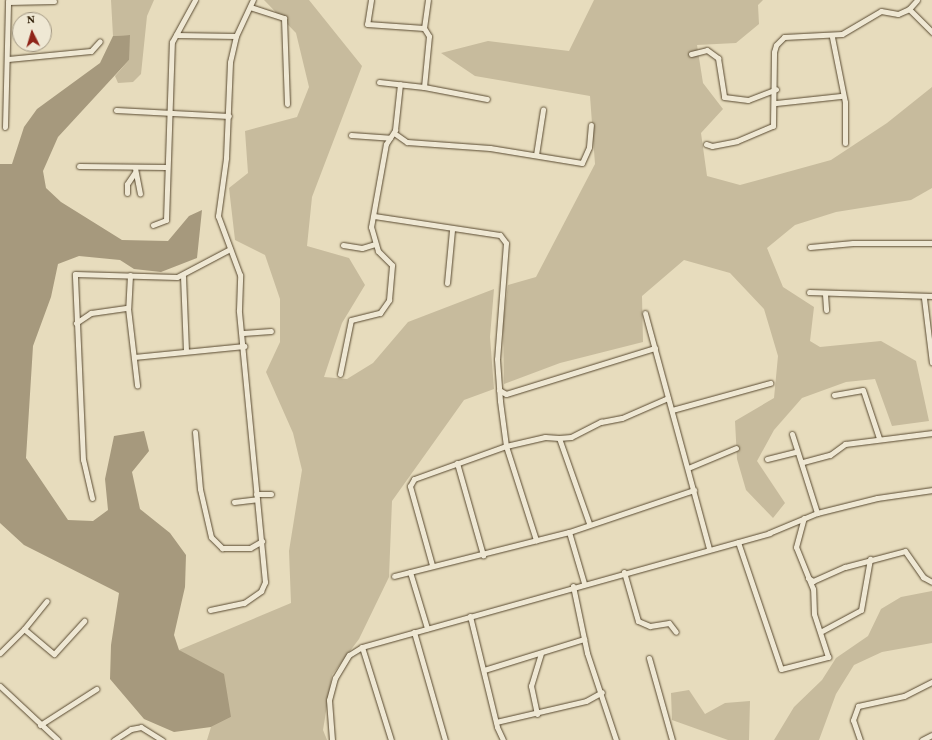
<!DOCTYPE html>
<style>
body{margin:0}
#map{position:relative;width:932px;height:740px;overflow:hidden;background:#e7dcbd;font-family:Vollkorn,serif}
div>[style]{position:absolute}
.green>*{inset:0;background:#c7bb9d}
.water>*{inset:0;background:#a6997d}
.roads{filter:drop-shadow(0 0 1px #584930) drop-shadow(0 0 1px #584930)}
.minor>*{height:5px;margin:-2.5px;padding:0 2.5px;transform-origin:2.5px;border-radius:2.5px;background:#efe8d4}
span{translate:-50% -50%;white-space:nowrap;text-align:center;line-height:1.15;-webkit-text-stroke:4px #efe8d4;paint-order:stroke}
.north{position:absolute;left:12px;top:12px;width:40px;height:40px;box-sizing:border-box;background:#efe8d4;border:1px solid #a09580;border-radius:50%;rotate:355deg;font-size:11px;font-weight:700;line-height:16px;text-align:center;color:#291801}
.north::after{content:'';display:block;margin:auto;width:14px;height:18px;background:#8f2418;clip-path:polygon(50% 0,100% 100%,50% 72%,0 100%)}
</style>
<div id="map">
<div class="green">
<div style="clip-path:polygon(111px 0,154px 0,147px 16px,141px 74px,133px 82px,118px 83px,115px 76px,129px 60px,129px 35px,113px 36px)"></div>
<div style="clip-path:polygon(264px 0,309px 0,362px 66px,312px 197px,307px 246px,349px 258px,365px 285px,342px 323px,324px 377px,347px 379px,373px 363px,408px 322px,494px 289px,490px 337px,494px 389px,464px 400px,392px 501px,389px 577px,359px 639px,332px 675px,323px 730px,327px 740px,207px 740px,211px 727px,231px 717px,179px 650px,291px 603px,289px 551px,302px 470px,293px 433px,266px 372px,280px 342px,280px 299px,265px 255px,235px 240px,229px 188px,248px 173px,245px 131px,297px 117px,309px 87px,296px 33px)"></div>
<div style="clip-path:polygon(594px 0,763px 0,758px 5px,759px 24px,736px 43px,697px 45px,703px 83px,723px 109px,701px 133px,707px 176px,740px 185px,831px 160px,887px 123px,932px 87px,932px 188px,911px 200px,836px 212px,795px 225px,767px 248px,783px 287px,814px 307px,810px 341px,820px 347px,881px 341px,916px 361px,929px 421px,892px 426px,875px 379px,846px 382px,802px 398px,774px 430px,757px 461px,785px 503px,773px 518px,746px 490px,737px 459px,735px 421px,774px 398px,778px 356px,764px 309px,730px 273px,684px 260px,642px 296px,643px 342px,560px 363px,504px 384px,503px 324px,508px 285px,536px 277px,595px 164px,590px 96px,475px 76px,441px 53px,488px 41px,569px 51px)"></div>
<div style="clip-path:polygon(932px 591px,932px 643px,882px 652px,854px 665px,836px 694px,819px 740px,774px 740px,794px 707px,822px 680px,836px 658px,868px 636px,881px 609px,901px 597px)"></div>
<div style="clip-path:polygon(689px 690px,705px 714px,725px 703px,750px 701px,749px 740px,728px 740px,672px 720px,671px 693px)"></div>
</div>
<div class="water">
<div style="clip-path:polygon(130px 35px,129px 60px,58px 137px,43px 171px,46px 188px,61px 202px,122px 240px,168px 241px,189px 216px,202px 210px,197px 258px,161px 272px,134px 269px,120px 260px,79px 256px,58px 264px,51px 297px,33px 346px,26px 458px,68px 520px,93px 521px,108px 510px,105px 479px,114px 436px,144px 431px,149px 451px,132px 472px,140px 509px,170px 533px,186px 555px,185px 587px,174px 635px,179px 650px,224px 674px,231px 717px,211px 727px,174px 732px,144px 719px,110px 679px,111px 645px,119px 593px,24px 545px,0 523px,0 164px,12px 164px,24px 127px,37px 109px,100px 63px,113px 36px)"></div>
</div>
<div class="roads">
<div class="minor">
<div style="left:371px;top:0;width:24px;rotate:99deg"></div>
<div style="left:367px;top:24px;width:57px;rotate:4deg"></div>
<div style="left:8px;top:2px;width:46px;rotate:-1.2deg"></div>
<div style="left:250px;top:7px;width:36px;rotate:18deg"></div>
<div style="left:284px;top:18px;width:86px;rotate:88deg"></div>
<div style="left:909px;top:9px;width:33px;rotate:45deg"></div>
<div style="left:176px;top:35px;width:60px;rotate:1deg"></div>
<div style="left:832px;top:37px;width:66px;rotate:78.7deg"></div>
<div style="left:845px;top:102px;width:41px;rotate:90deg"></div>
<div style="left:691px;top:54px;width:16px;rotate:-14deg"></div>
<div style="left:707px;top:50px;width:14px;rotate:36deg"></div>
<div style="left:718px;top:58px;width:39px;rotate:81deg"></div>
<div style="left:724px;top:97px;width:24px;rotate:7deg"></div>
<div style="left:748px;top:100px;width:30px;rotate:-21deg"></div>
<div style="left:8px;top:59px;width:83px;rotate:-5.5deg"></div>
<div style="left:91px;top:51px;width:13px;rotate:-48deg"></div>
<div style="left:379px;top:82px;width:45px;rotate:6.3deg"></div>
<div style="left:424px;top:87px;width:51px;rotate:-84.4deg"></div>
<div style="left:429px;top:36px;width:9px;rotate:-122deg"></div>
<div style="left:424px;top:28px;width:28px;rotate:-82deg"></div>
<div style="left:424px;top:87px;width:64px;rotate:10.8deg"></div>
<div style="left:776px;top:103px;width:65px;rotate:-6.1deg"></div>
<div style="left:116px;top:110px;width:113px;rotate:3deg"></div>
<div style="left:5px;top:127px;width:127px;rotate:-88.6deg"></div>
<div style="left:394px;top:133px;width:16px;rotate:35deg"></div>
<div style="left:407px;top:142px;width:83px;rotate:4.1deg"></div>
<div style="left:490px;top:148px;width:93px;rotate:9.3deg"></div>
<div style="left:582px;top:163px;width:17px;rotate:-66deg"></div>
<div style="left:589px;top:147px;width:22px;rotate:-85deg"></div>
<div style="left:351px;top:135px;width:39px;rotate:4deg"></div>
<div style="left:706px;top:144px;width:6px;rotate:18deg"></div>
<div style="left:712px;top:146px;width:25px;rotate:-11deg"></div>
<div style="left:737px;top:141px;width:39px;rotate:-23deg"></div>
<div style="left:773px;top:126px;width:74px;rotate:-89.2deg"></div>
<div style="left:774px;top:52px;width:7px;rotate:-74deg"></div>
<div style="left:776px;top:45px;width:11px;rotate:-45deg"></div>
<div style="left:784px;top:37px;width:58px;rotate:-3deg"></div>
<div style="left:842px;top:34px;width:45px;rotate:-30.5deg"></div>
<div style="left:881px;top:11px;width:17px;rotate:10deg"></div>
<div style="left:898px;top:14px;width:12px;rotate:-24deg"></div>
<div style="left:909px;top:9px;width:12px;rotate:-48deg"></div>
<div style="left:536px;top:155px;width:46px;rotate:-81.2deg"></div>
<div style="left:79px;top:166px;width:87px;rotate:0.7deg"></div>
<div style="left:135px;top:168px;width:26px;rotate:79deg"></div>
<div style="left:127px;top:193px;width:9px;rotate:-90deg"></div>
<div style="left:127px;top:184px;width:14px;rotate:-56deg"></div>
<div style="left:374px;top:216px;width:127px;rotate:8.6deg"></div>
<div style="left:500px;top:235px;width:10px;rotate:53deg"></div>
<div style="left:506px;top:243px;width:116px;rotate:94.4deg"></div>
<div style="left:497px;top:359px;width:42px;rotate:85.9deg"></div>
<div style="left:500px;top:401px;width:45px;rotate:82.4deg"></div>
<div style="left:506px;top:446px;width:99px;rotate:72.3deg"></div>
<div style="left:153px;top:225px;width:14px;rotate:-21deg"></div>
<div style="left:166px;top:220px;width:178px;rotate:-88.1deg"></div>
<div style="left:172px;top:42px;width:48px;rotate:-61.3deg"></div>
<div style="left:343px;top:245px;width:19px;rotate:9deg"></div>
<div style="left:362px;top:248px;width:14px;rotate:-17deg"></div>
<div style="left:810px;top:247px;width:43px;rotate:-5.3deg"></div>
<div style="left:853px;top:243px;width:79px"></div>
<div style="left:130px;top:275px;width:33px;rotate:93deg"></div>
<div style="left:128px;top:308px;width:78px;rotate:83.3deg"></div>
<div style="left:183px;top:276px;width:75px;rotate:87.7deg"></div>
<div style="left:447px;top:283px;width:53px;rotate:-84.6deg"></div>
<div style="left:809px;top:292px;width:123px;rotate:1.9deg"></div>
<div style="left:825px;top:294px;width:16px;rotate:86deg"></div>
<div style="left:924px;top:298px;width:65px;rotate:83deg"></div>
<div style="left:645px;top:313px;width:244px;rotate:74.8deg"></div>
<div style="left:76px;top:323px;width:18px;rotate:-34deg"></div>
<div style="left:91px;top:313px;width:37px;rotate:-8deg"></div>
<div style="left:243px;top:333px;width:28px;rotate:-4deg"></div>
<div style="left:134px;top:357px;width:111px;rotate:-5.7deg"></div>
<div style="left:340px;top:374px;width:55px;rotate:-78.5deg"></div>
<div style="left:351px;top:320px;width:30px;rotate:-14deg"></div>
<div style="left:380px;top:313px;width:16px;rotate:-55deg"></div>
<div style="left:389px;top:300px;width:35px;rotate:-85deg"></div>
<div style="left:392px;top:265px;width:20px;rotate:-135deg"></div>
<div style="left:378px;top:251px;width:25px;rotate:-106deg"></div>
<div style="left:371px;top:227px;width:84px;rotate:-79.8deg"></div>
<div style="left:386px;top:144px;width:17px;rotate:-57deg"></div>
<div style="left:395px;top:130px;width:46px;rotate:-83.8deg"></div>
<div style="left:499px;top:390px;width:8px;rotate:30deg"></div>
<div style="left:506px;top:394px;width:156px;rotate:-17.2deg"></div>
<div style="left:834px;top:395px;width:29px;rotate:-10deg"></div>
<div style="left:863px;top:390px;width:51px;rotate:71.6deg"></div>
<div style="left:672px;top:410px;width:102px;rotate:-15.4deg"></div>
<div style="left:195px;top:432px;width:57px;rotate:85deg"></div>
<div style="left:200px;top:489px;width:49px;rotate:77.1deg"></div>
<div style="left:211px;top:537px;width:16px;rotate:45deg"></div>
<div style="left:222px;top:548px;width:28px"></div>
<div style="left:250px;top:548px;width:14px;rotate:-30deg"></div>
<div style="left:792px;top:434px;width:83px;rotate:72.4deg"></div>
<div style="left:559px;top:438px;width:12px;rotate:-5deg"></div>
<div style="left:571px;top:437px;width:34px;rotate:-27deg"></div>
<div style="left:601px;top:422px;width:21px;rotate:-11deg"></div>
<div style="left:622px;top:418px;width:50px;rotate:-23.5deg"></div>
<div style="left:767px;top:459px;width:30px;rotate:-14deg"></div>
<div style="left:803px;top:462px;width:28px;rotate:-15deg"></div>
<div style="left:830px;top:455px;width:19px;rotate:-36deg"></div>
<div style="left:845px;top:444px;width:88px;rotate:-7.2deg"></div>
<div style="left:457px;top:463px;width:96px;rotate:74.2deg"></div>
<div style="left:688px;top:468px;width:52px;rotate:-22.6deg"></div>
<div style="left:256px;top:494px;width:15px"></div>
<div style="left:92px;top:498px;width:39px;rotate:-103deg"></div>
<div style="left:83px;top:460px;width:186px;rotate:-92.5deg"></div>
<div style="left:75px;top:274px;width:102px;rotate:1.7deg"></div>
<div style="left:177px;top:277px;width:60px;rotate:-27.8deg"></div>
<div style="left:234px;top:502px;width:23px;rotate:-7deg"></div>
<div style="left:569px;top:532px;width:53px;rotate:73.6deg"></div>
<div style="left:738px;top:542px;width:134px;rotate:71.3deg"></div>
<div style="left:781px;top:669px;width:49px;rotate:-14.3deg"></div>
<div style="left:828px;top:657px;width:45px;rotate:-108deg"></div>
<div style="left:814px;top:614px;width:25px;rotate:-92deg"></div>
<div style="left:813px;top:589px;width:45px;rotate:-112deg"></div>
<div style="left:796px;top:547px;width:30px;rotate:-75deg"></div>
<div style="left:432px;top:565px;width:82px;rotate:-105.6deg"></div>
<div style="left:410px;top:486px;width:8px;rotate:-60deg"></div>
<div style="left:414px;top:479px;width:98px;rotate:-19.7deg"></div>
<div style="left:506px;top:446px;width:40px;rotate:-13deg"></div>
<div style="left:545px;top:437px;width:14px;rotate:4deg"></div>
<div style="left:559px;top:438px;width:90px;rotate:70.6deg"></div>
<div style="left:410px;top:572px;width:59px;rotate:73.1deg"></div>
<div style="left:624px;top:572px;width:51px;rotate:74.1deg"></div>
<div style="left:638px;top:621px;width:13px;rotate:23deg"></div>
<div style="left:650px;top:626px;width:19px;rotate:-9deg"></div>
<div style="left:669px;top:623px;width:11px;rotate:52deg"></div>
<div style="left:394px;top:576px;width:180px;rotate:-14.1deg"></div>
<div style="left:569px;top:532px;width:132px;rotate:-18.6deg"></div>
<div style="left:808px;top:578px;width:6px;rotate:31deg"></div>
<div style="left:813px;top:581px;width:35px;rotate:-24deg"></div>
<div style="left:845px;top:567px;width:62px;rotate:-14.9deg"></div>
<div style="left:905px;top:551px;width:32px;rotate:55deg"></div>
<div style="left:923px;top:577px;width:10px;rotate:29deg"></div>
<div style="left:573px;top:586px;width:68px;rotate:78.2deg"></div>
<div style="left:587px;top:653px;width:92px;rotate:71.6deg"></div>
<div style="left:210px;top:610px;width:35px;rotate:-12deg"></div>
<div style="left:244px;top:603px;width:21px;rotate:-35deg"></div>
<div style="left:261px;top:591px;width:10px;rotate:-66deg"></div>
<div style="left:265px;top:582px;width:273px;rotate:-95.5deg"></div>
<div style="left:239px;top:310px;width:35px;rotate:-88deg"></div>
<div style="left:240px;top:275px;width:63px;rotate:-110.4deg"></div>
<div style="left:218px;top:216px;width:59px;rotate:-82.1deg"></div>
<div style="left:226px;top:158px;width:96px;rotate:-87.6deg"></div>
<div style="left:230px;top:62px;width:27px;rotate:-77deg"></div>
<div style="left:236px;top:36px;width:40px;rotate:-65deg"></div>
<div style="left:470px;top:616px;width:114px;rotate:76.3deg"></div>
<div style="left:497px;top:727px;width:14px;rotate:65deg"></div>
<div style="left:24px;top:629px;width:36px;rotate:-51deg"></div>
<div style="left:822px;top:631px;width:44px;rotate:-28.3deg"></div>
<div style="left:861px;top:610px;width:52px;rotate:-80deg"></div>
<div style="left:414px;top:632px;width:112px;rotate:74deg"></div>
<div style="left:362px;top:647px;width:97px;rotate:72.7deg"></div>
<div style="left:0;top:653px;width:34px;rotate:-45deg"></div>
<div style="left:24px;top:629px;width:39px;rotate:40deg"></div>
<div style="left:54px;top:654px;width:45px;rotate:-47.7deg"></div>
<div style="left:649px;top:658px;width:85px;rotate:74.3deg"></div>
<div style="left:484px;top:670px;width:105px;rotate:-17.2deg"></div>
<div style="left:0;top:686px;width:79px;rotate:43deg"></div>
<div style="left:537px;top:714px;width:29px;rotate:-102deg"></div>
<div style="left:531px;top:686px;width:34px;rotate:-73deg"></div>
<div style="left:496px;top:722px;width:92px;rotate:-13.1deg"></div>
<div style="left:586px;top:701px;width:18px;rotate:-29deg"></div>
<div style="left:40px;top:725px;width:67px;rotate:-32.7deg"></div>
<div style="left:114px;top:740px;width:20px;rotate:-33deg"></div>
<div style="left:131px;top:729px;width:10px;rotate:-11deg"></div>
<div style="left:141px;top:727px;width:25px;rotate:32deg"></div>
<div style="left:332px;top:740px;width:40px;rotate:-94.3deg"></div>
<div style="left:329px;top:700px;width:23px;rotate:-75deg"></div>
<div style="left:335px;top:678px;width:27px;rotate:-59deg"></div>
<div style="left:349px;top:655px;width:15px;rotate:-32deg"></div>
<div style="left:362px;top:647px;width:423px;rotate:-15.6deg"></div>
<div style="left:769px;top:533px;width:52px;rotate:-22.6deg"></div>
<div style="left:817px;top:513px;width:62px;rotate:-14deg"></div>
<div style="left:877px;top:498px;width:56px;rotate:-8.3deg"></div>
<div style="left:860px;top:740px;width:21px;rotate:-109deg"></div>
<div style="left:853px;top:720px;width:15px;rotate:-70deg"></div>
<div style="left:858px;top:706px;width:47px;rotate:-12.3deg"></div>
<div style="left:904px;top:696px;width:31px;rotate:-27deg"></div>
<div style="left:922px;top:740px;width:11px;rotate:-27deg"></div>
</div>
</div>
<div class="north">N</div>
</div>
